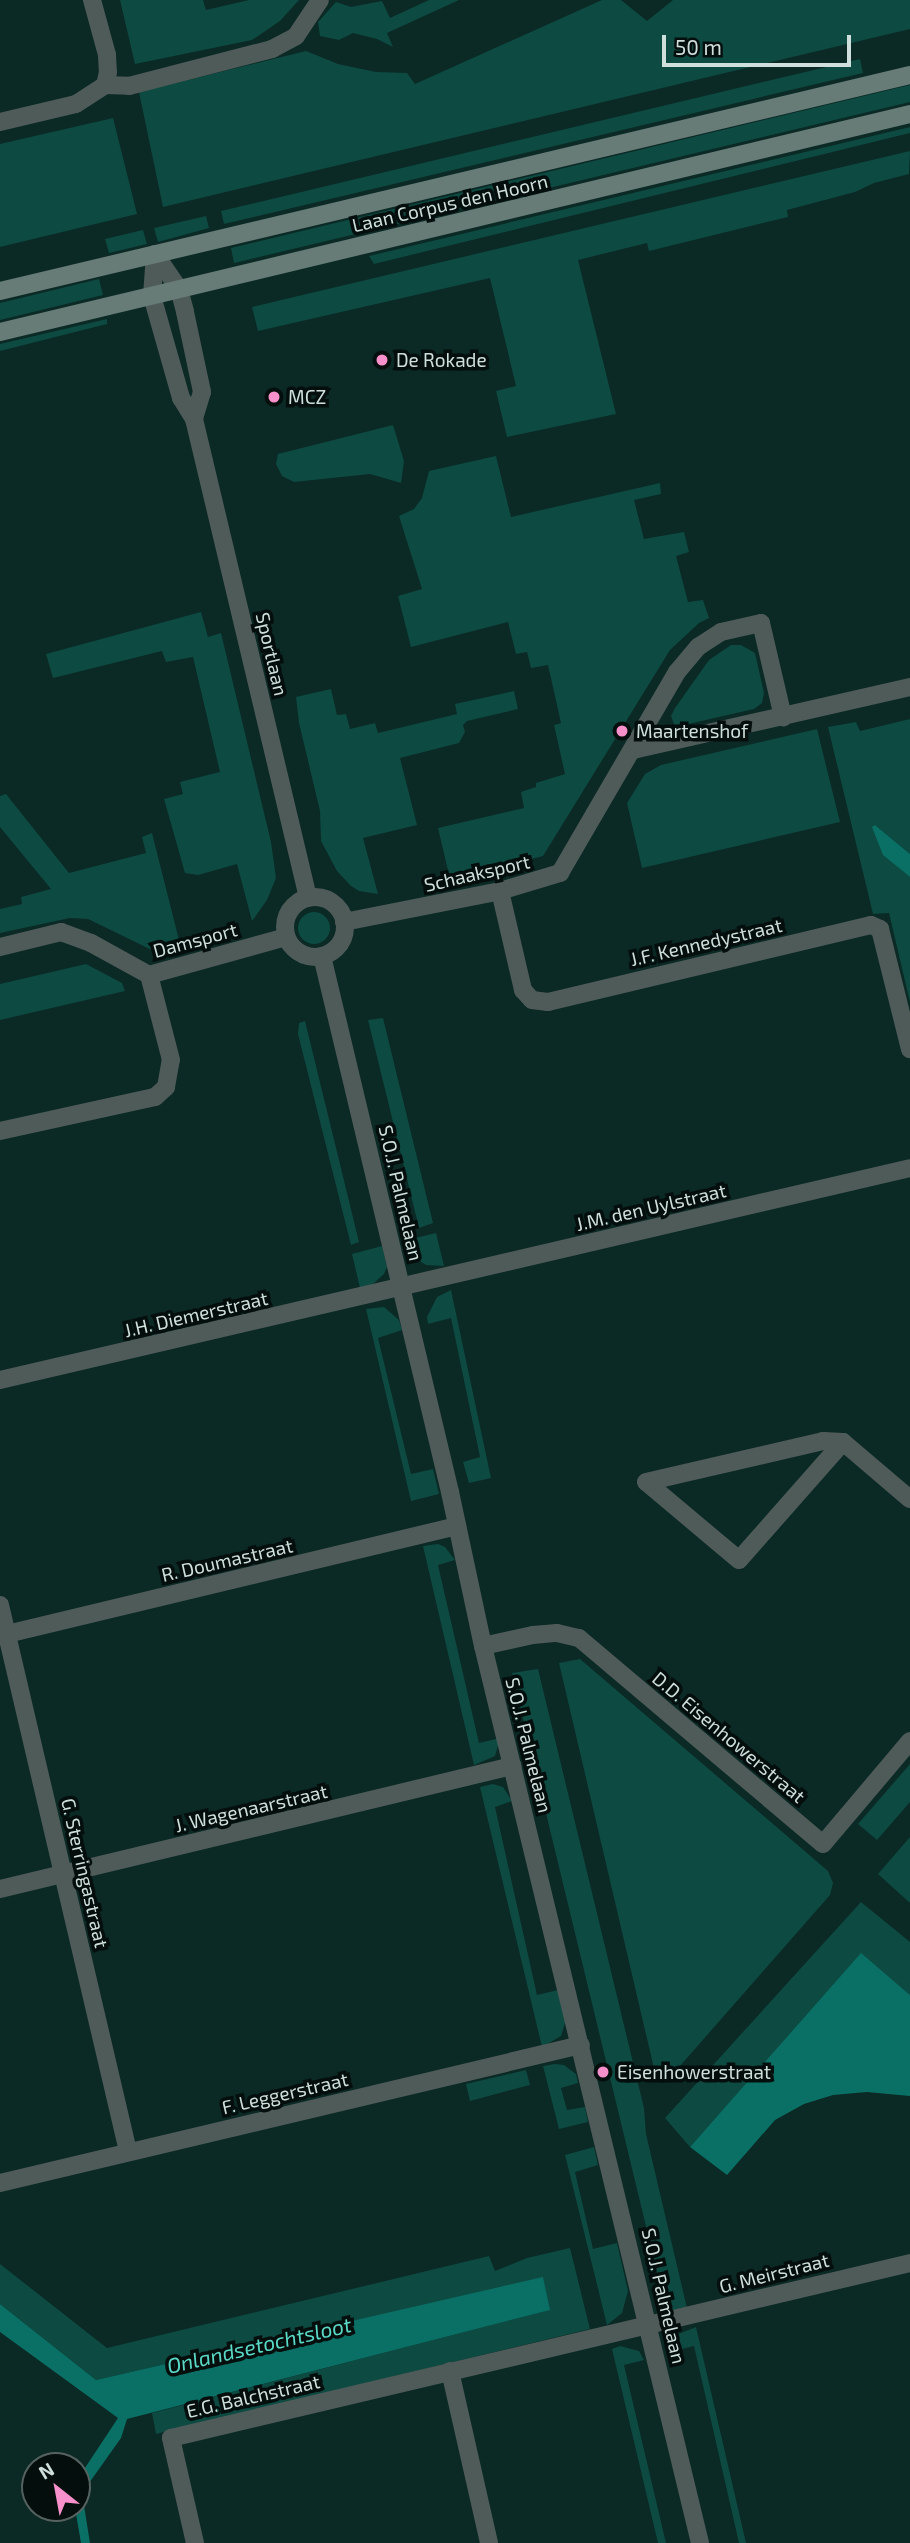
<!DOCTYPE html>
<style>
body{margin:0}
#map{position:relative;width:910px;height:2543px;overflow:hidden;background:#0b2925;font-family:"Exo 2",sans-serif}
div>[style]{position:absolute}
.green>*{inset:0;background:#0d4a42}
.round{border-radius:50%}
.water>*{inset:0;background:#0a7065}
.minor>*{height:18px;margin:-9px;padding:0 9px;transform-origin:9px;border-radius:9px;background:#4f5b59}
.tertiary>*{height:18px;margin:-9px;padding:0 9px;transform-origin:9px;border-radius:9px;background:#4f5b59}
.tertiary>.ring{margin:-9px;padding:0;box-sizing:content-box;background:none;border:18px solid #4f5b59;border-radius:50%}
.secondary>*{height:18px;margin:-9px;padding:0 9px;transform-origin:9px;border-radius:9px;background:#677b77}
.dots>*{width:19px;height:19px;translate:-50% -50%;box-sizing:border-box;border:4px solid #040f0d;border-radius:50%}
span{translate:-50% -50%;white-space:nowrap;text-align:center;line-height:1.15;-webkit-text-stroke:7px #040f0d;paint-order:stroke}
.street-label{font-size:19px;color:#cfdfdc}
.poi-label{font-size:19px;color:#cfdfdc}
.left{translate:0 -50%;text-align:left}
.water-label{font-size:21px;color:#5ad9c7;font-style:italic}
.north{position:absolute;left:21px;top:2452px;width:70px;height:70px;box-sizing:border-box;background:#040f0d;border:2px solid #556260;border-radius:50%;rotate:329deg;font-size:19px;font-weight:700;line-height:28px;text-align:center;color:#cfdfdc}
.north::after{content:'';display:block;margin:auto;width:24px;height:32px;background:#f890cb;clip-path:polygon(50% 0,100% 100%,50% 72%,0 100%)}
.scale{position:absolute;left:662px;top:35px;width:189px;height:32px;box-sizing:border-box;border:4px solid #cfdfdc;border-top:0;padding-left:9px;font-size:21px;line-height:24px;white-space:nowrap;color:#cfdfdc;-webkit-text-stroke:5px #040f0d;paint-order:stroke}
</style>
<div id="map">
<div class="green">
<div style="clip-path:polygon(120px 0,203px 0,206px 10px,249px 0,299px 0,280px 21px,252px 40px,135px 64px)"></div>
<div style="clip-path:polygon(429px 0,459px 0,387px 33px,393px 47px,377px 39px,353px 33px,339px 40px,320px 36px,318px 22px,336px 2px,351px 7px,382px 1px,390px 18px)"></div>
<div style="clip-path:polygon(602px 0,621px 0,647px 21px,673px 0,910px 0,910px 29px,163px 207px,139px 92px,306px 51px,338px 64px,376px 72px,407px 73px,415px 84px)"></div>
<div style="clip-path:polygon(860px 59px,863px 73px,224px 224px,221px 211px)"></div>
<div style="clip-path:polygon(910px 85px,910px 102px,234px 263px,231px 248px)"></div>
<div style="clip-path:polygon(113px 118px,137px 214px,0 247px,0 144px)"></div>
<div style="clip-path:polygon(910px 127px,910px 133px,374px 264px,369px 256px)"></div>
<div style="clip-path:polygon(910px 151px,909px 174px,874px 183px,855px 192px,787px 210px,788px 217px,649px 251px,647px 243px,578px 260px,616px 414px,507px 437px,496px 391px,516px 386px,490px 278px,258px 331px,252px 307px)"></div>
<div style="clip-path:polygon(206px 216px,209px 228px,158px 242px,154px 228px)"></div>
<div style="clip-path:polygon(143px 230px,147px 244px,109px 253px,105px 239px)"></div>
<div style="clip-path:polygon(99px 279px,103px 295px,0 320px,0 303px)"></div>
<div style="clip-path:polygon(107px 319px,107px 324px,0 351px,0 344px)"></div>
<div style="clip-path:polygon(393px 425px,404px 461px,401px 483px,370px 474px,294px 482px,282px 476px,276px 464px,278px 454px)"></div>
<div style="clip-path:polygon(496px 456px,511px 517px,660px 483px,661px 494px,634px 500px,644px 539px,684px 532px,689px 552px,676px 556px,688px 602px,703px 600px,709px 618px,699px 623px,670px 650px,543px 856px,450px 879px,438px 828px,524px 808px,521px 792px,536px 787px,536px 783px,565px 774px,554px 725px,561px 723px,548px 665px,531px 668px,527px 652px,516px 654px,508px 622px,411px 647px,398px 596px,422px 589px,399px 516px,414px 509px,422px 498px,429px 471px)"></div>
<div style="clip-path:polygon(201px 612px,208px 637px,221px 633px,271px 842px,276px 878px,267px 900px,252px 921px,237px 864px,198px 875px,185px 873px,164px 799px,183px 794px,180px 782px,220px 772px,193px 657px,166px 662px,162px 651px,53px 678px,46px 654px)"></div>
<div style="clip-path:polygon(731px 645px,741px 645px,755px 653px,764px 693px,762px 703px,754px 709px,675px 727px,671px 716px,675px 708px,709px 660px)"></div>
<div style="clip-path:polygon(331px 689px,337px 715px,346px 714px,350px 729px,375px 723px,378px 733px,457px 714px,455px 704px,514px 691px,518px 709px,467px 721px,463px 725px,465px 732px,459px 743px,400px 758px,417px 825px,363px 838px,378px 894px,359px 891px,351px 886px,337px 871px,321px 841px,320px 811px,299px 723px,296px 697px)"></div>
<div style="clip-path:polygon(910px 719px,910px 854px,875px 825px,884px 855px,910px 877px,910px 1002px,889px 913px,873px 914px,828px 727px,856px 722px,860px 731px)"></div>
<div style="clip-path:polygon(817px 729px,840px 822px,642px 868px,627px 803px,645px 774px,661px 765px)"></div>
<div style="clip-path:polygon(6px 794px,69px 873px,146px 853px,142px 837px,152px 833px,180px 944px,176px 948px,158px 953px,88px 919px,70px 918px,0 933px,0 909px,22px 904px,21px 897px,51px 889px,0 827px,0 796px)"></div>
<div class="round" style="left:298px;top:912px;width:32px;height:32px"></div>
<div style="clip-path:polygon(86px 964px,122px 983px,125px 991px,0 1020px,0 984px)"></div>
<div style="clip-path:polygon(383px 1018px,433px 1223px,419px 1228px,368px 1020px)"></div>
<div style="clip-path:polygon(305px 1021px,359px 1242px,351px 1245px,298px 1034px,299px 1023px)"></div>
<div style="clip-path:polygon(436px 1233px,444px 1266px,426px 1265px,417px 1259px,407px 1240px)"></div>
<div style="clip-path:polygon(382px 1246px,387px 1267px,384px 1274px,373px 1284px,360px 1288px,352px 1254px)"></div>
<div style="clip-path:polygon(451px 1290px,491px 1478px,469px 1483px,463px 1462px,480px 1457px,451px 1318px,428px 1324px,427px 1317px,437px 1297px)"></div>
<div style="clip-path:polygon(384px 1307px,399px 1320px,402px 1330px,378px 1338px,411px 1474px,433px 1469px,439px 1494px,411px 1501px,366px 1309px)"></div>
<div style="clip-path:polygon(438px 1544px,445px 1547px,455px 1560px,438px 1565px,479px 1743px,500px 1738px,495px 1756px,474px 1765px,423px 1546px)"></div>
<div style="clip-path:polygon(580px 1659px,828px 1871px,833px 1883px,830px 1895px,673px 2074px,665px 2078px,656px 2077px,559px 1663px)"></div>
<div style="clip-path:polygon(538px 1669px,644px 2108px,646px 2134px,687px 2308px,667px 2313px,512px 1673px)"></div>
<div style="clip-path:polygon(910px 1764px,910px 1802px,877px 1840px,858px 1824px)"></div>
<div style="clip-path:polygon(493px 1784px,503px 1787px,512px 1801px,495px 1807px,537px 1995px,558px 1990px,566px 2020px,561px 2036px,542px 2047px,480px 1787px)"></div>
<div style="clip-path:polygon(910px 1837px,910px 1903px,878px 1874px)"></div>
<div style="clip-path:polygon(861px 1902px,910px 1942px,910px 1995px,861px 1954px,690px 2147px,665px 2118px)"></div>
<div style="clip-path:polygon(555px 2064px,564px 2065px,576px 2074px,578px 2083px,561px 2088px,567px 2110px,585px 2107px,588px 2122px,559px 2129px,543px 2066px)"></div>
<div style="clip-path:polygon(526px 2070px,530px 2085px,470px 2101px,466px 2084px)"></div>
<div style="clip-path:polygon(594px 2147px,598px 2165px,575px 2172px,593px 2249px,617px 2243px,628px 2291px,622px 2313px,607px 2325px,565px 2155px)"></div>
<div style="clip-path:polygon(570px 2248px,590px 2329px,156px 2434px,152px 2413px,549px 2310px,543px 2278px,96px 2380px,0 2304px,0 2264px,107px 2348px,489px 2256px,495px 2271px,527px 2258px)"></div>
<div style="clip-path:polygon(696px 2327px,746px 2543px,739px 2543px,694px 2346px,673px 2351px,673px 2341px,676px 2335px)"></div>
<div style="clip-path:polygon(620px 2346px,639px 2351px,644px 2360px,624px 2365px,666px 2543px,658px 2543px,612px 2349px)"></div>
</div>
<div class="water">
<div style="clip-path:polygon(875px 825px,910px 854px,910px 877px,883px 855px,872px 827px)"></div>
<div style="clip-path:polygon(861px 1953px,910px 1995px,910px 2096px,867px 2092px,833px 2095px,804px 2104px,775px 2120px,727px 2175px,690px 2147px)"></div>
<div style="clip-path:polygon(543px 2277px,550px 2310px,127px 2419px,121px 2438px,82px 2493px,90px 2543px,81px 2543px,75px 2508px,77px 2480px,118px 2418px,0 2332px,0 2304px,96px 2380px)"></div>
</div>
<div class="minor">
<div style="left:92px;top:0;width:57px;rotate:74.7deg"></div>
<div style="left:107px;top:55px;width:17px;rotate:87deg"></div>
<div style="left:108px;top:72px;width:13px;rotate:103deg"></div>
<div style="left:105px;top:85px;width:24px;rotate:2deg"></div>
<div style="left:129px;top:86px;width:148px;rotate:-14.5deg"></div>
<div style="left:272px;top:49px;width:27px;rotate:-28deg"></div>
<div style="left:296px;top:36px;width:43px;rotate:-56.3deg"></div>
<div style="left:0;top:122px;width:78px;rotate:-13.3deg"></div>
<div style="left:76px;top:104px;width:35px;rotate:-33deg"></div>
<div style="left:633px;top:750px;width:284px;rotate:-12.8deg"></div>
<div style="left:500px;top:891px;width:102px;rotate:76.9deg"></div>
<div style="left:523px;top:990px;width:13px;rotate:48deg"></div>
<div style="left:532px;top:1000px;width:16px;rotate:7deg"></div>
<div style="left:548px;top:1002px;width:332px;rotate:-13.4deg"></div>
<div style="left:871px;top:925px;width:10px;rotate:24deg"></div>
<div style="left:880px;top:929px;width:124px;rotate:76deg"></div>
<div style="left:344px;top:922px;width:159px;rotate:-11.2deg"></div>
<div style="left:500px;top:891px;width:63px;rotate:-16.7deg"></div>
<div style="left:560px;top:873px;width:233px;rotate:-59.8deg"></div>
<div style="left:677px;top:672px;width:33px;rotate:-50deg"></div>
<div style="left:698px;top:647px;width:27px;rotate:-33deg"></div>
<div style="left:721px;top:632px;width:41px;rotate:-12.7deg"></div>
<div style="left:761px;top:623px;width:97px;rotate:76.8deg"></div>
<div style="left:0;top:947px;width:63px;rotate:-13.8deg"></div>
<div style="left:61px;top:932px;width:32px;rotate:20deg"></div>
<div style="left:91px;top:943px;width:66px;rotate:28.9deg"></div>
<div style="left:149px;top:975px;width:142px;rotate:-15.5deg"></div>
<div style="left:0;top:1131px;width:159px;rotate:-12.4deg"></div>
<div style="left:155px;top:1097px;width:15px;rotate:-42deg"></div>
<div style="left:166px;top:1087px;width:27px;rotate:-80deg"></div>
<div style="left:171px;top:1060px;width:88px;rotate:-104.5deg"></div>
<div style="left:0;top:1380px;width:934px;rotate:-13.11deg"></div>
<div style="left:843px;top:1442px;width:157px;rotate:131.4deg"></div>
<div style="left:739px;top:1560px;width:121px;rotate:-140deg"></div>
<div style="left:646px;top:1482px;width:182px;rotate:-13deg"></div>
<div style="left:823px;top:1441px;width:20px;rotate:3deg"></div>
<div style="left:843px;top:1442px;width:88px;rotate:40.4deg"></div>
<div style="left:0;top:1605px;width:561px;rotate:76.81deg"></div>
<div style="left:7px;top:1634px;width:463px;rotate:-13.5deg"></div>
<div style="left:483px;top:1646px;width:51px;rotate:-12.4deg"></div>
<div style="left:533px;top:1635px;width:24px;rotate:-5deg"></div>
<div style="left:557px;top:1633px;width:23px;rotate:13deg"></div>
<div style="left:579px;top:1638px;width:319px;rotate:40.2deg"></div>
<div style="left:823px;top:1844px;width:135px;rotate:-49.8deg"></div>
<div style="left:0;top:1889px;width:527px;rotate:-13.51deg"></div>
<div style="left:0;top:2183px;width:597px;rotate:-13.36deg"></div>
<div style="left:450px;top:2371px;width:176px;rotate:77.2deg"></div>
<div style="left:195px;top:2543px;width:108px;rotate:-102.9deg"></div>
<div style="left:171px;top:2438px;width:759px;rotate:-13.32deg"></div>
</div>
<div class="tertiary">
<div style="left:155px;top:254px;width:42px;rotate:94.1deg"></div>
<div style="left:152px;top:296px;width:106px;rotate:74.1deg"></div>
<div style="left:181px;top:398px;width:25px;rotate:58deg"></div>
<div style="left:194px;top:419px;width:492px;rotate:76.6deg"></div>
<div style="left:155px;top:254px;width:42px;rotate:55.6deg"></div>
<div style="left:179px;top:289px;width:24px;rotate:75deg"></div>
<div style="left:185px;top:312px;width:82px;rotate:78deg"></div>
<div style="left:202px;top:392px;width:28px;rotate:107deg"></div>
<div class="ring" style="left:285px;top:897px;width:42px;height:42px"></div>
<div style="left:322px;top:956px;width:551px;rotate:76.57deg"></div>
<div style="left:450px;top:1492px;width:157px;rotate:77.9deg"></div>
<div style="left:483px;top:1646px;width:923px;rotate:76.4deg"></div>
</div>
<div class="secondary">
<div style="left:0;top:291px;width:935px;rotate:-13.35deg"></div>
<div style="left:0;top:332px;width:936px;rotate:-13.47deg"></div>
</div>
<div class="dots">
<div style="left:382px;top:360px;background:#f890cb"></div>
<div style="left:274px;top:397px;background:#f890cb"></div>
<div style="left:622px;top:731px;background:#f890cb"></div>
<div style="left:603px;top:2072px;background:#f890cb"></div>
</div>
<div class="street-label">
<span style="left:450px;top:203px;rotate:-13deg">Laan Corpus den Hoorn</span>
<span style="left:272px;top:654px;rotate:77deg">Sportlaan</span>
<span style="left:477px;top:873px;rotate:-13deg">Schaaksport</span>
<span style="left:195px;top:940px;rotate:-15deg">Damsport</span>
<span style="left:706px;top:942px;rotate:-13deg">J.F. Kennedystraat</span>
<span style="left:401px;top:1193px;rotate:77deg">S.O.J. Palmelaan</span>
<span style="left:651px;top:1207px;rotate:-13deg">J.M. den Uylstraat</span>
<span style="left:196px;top:1314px;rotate:-13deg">J.H. Diemerstraat</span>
<span style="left:227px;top:1560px;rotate:-13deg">R. Doumastraat</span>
<span style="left:729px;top:1737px;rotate:40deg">D.D. Eisenhowerstraat</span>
<span style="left:529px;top:1745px;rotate:76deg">S.O.J. Palmelaan</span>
<span style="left:251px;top:1808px;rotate:-13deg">J. Wagenaarstraat</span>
<span style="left:85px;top:1873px;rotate:77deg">G. Sterringastraat</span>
<span style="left:285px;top:2093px;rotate:-13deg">F. Leggerstraat</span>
<span style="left:774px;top:2273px;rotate:-14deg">G. Meirstraat</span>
<span style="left:664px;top:2296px;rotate:77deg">S.O.J. Palmelaan</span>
<span style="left:253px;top:2396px;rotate:-13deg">E.G. Balchstraat</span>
</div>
<div class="poi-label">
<span class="left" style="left:396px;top:360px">De Rokade</span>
<span class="left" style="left:288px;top:397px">MCZ</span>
<span class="left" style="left:636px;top:731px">Maartenshof</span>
<span class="left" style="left:617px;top:2072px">Eisenhowerstraat</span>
</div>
<div class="water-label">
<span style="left:259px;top:2345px;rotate:-13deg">Onlandsetochtsloot</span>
</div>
<div class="north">N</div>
<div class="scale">50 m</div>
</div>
